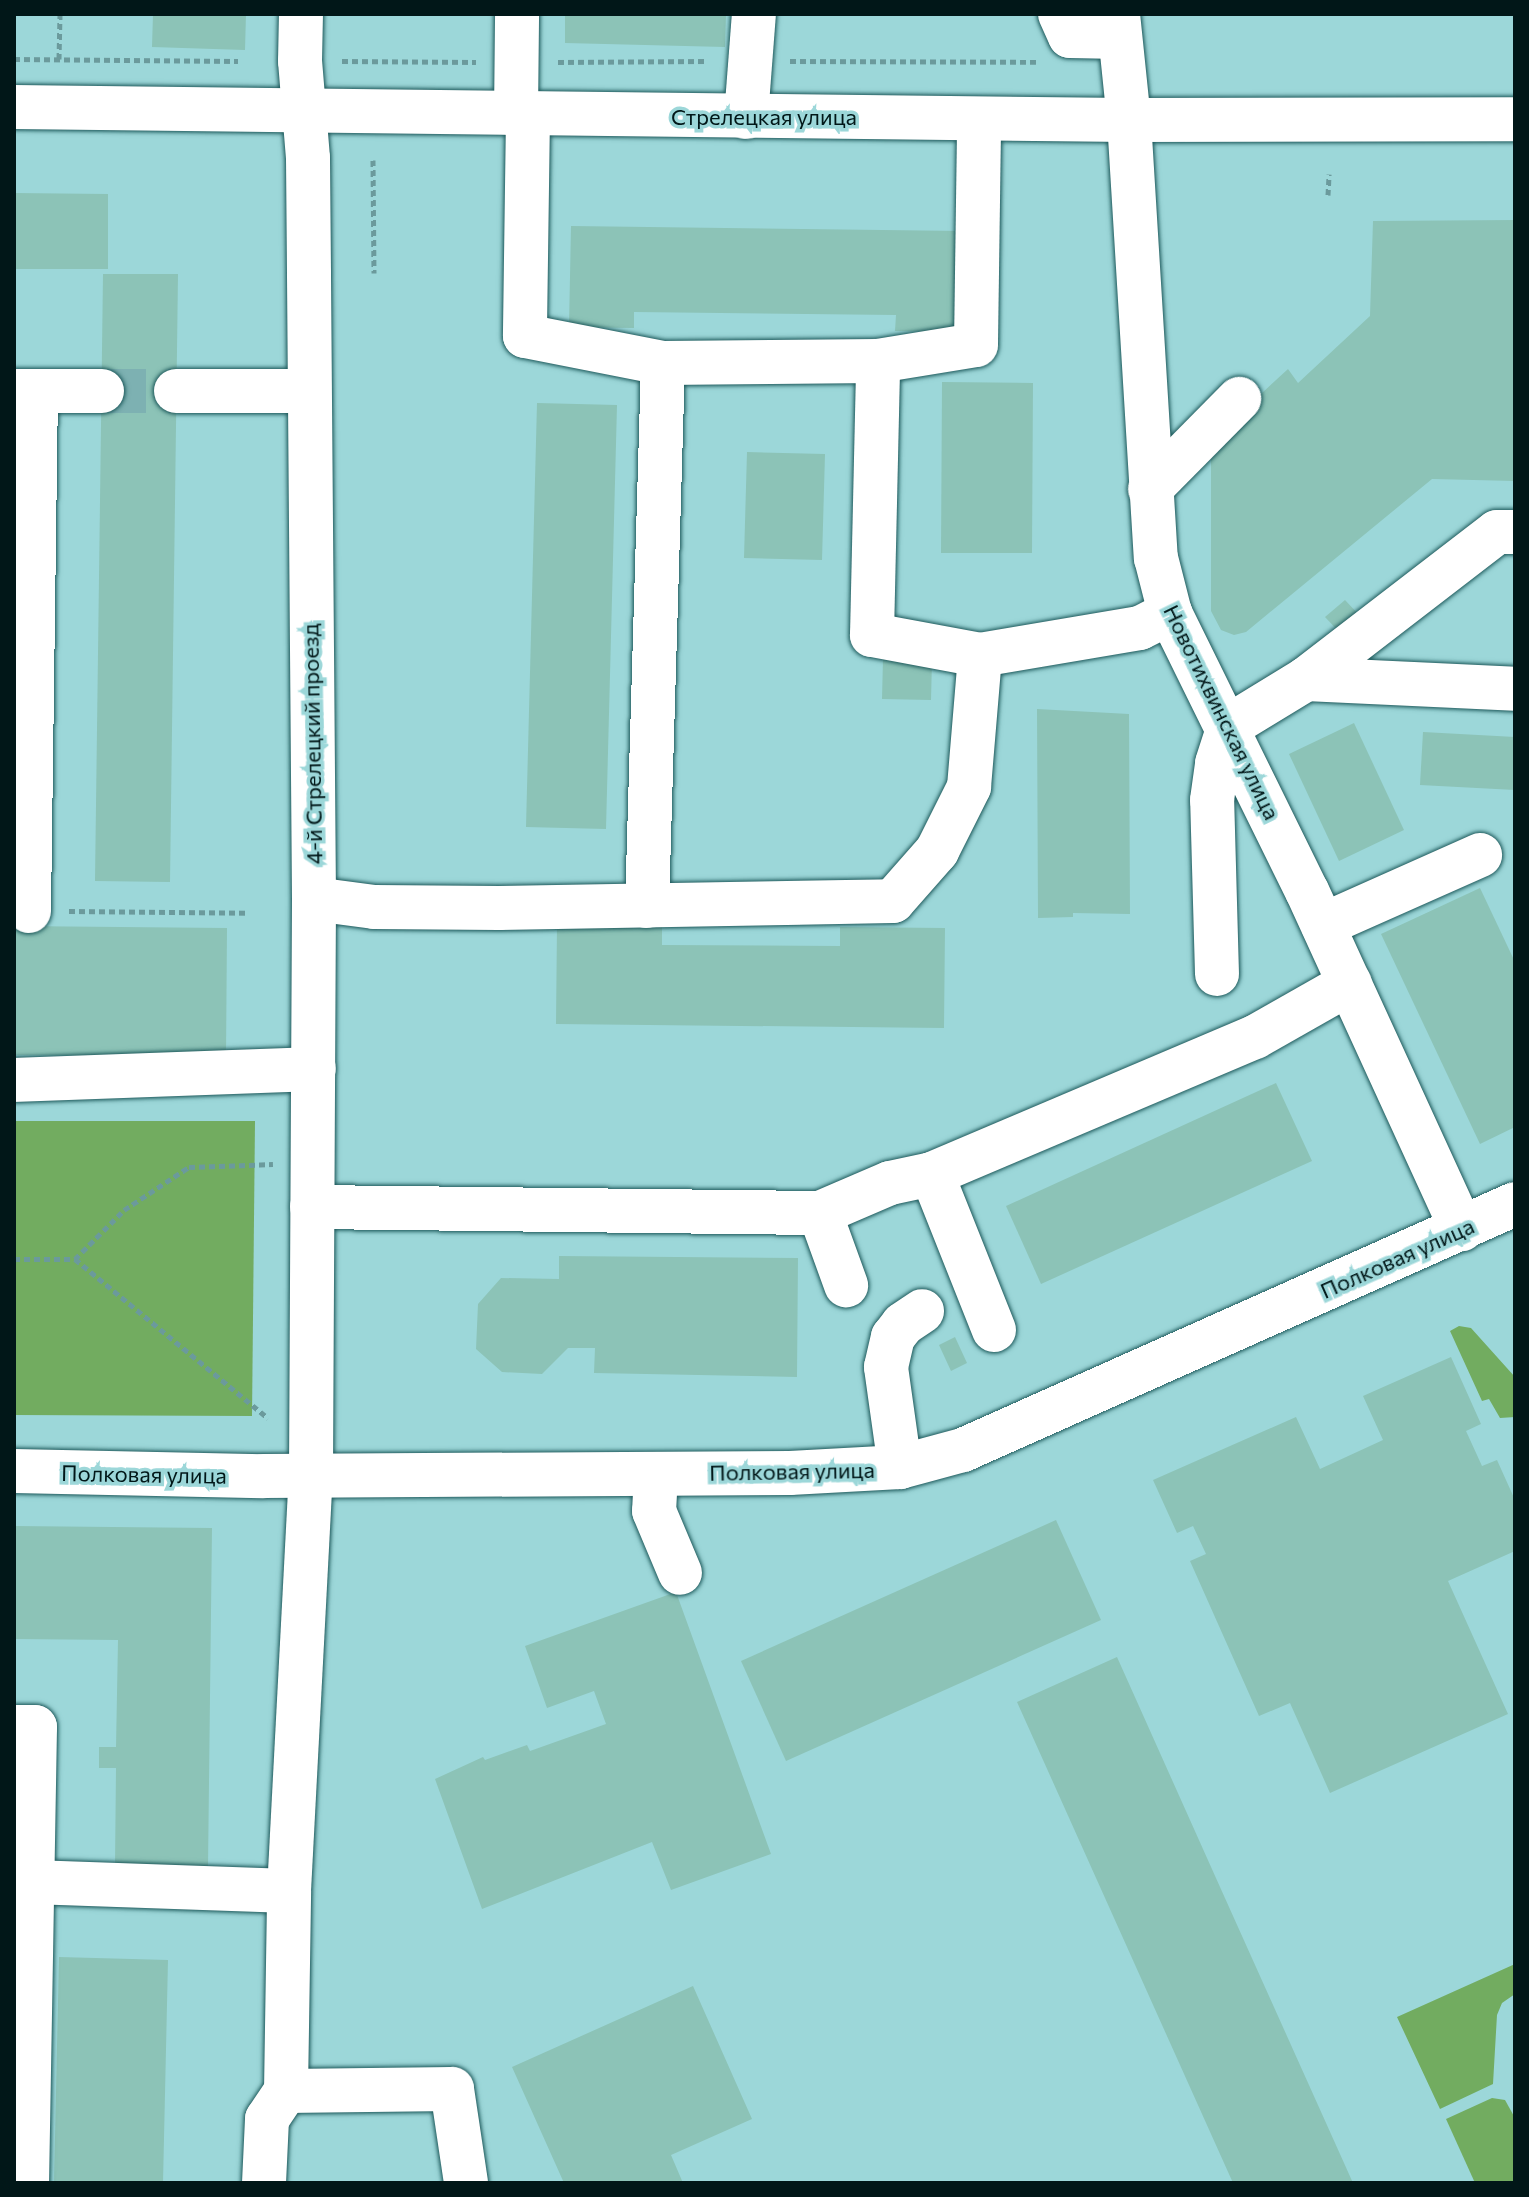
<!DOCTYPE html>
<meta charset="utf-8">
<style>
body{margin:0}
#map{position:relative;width:1529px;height:2197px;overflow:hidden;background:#9cd7d9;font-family:Commissioner,sans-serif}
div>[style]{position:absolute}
.green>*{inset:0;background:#72ac60}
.building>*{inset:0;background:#8cc3b7}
.minor-tunnel>*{height:44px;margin-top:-22px;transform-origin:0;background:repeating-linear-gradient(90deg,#7db1b2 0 44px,transparent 0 66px)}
.path>*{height:5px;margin-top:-2.5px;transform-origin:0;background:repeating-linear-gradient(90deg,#6b9a9c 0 6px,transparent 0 10px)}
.roads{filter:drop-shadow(0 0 2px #1d595b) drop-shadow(0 0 2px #1d595b)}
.minor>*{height:44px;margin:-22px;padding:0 22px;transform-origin:22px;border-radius:22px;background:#fff}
span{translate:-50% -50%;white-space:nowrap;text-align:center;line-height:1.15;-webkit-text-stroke:7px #9cd7d9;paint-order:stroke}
.street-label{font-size:22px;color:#011718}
.frame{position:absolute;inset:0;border:16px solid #011718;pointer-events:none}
</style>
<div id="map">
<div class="green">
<div style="clip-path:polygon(14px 1121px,255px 1121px,252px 1416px,14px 1415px)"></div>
<div style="clip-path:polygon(1459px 1326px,1471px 1328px,1515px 1377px,1515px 1417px,1500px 1418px,1489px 1399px,1482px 1401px,1450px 1331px)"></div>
<div style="clip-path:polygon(1515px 1964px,1515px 1994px,1502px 2003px,1497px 2015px,1493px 2084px,1440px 2109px,1397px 2017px)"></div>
<div style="clip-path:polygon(1492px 2098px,1505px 2100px,1515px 2118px,1515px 2183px,1475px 2183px,1446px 2119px)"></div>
</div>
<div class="building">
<div style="clip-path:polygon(153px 14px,246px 14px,245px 50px,152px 47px)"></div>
<div style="clip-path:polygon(565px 14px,726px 14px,725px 47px,565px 43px)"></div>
<div style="clip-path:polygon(14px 193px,108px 194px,108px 269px,14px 269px)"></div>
<div style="clip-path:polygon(1515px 220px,1515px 481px,1432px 479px,1246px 632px,1234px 635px,1221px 630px,1211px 611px,1211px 440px,1288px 369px,1298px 383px,1370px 316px,1373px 221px)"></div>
<div style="clip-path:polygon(571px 226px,963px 231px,962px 332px,895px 331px,896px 315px,634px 312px,634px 328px,569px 327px)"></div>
<div style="clip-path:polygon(103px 274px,178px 274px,170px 882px,95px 881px)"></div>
<div style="clip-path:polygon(942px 382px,1033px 383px,1032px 553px,941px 553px)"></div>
<div style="clip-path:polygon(537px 403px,617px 405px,606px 829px,526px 827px)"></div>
<div style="clip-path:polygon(747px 452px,825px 454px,822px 560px,744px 558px)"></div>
<div style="clip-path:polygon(1345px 600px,1361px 617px,1342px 635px,1325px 617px)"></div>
<div style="clip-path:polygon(883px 659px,932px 660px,931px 700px,882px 699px)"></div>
<div style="clip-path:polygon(1037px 709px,1129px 714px,1130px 914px,1073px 913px,1073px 917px,1038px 918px)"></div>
<div style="clip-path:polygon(1354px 723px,1404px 830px,1339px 861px,1289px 754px)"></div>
<div style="clip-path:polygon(1423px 732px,1515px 737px,1515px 790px,1420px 785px)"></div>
<div style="clip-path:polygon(1480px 888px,1515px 962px,1515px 1127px,1480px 1144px,1381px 934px)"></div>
<div style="clip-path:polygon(557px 925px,662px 926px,662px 945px,840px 946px,840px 927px,945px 928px,944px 1028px,556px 1024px)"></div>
<div style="clip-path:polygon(14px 926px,227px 928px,226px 1057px,14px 1055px)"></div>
<div style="clip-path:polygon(1276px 1083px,1312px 1161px,1041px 1284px,1006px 1206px)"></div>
<div style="clip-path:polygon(559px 1256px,798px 1258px,797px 1377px,594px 1373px,595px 1348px,568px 1348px,542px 1374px,502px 1372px,476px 1349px,478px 1304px,501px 1278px,559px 1279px)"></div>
<div style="clip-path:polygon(955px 1337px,967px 1363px,951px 1371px,939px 1345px)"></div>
<div style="clip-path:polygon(1451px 1357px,1481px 1424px,1466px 1431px,1482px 1466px,1497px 1460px,1515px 1500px,1515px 1551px,1448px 1581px,1508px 1714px,1330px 1793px,1290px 1703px,1259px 1716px,1190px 1561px,1206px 1554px,1193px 1526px,1177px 1533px,1153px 1480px,1296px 1417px,1320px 1469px,1383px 1440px,1363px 1396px)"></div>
<div style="clip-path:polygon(1056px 1520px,1101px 1620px,786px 1761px,741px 1661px)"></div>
<div style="clip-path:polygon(14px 1526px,212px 1528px,208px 1867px,115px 1866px,116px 1768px,99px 1768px,99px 1747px,116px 1747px,118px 1640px,14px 1639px)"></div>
<div style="clip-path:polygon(676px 1592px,771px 1854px,671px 1890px,652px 1842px,482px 1909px,435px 1779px,483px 1757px,485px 1760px,527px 1745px,530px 1751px,606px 1724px,594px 1691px,547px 1708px,525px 1646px)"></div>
<div style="clip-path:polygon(1117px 1657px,1220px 1887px,1353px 2183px,1233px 2183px,1017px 1702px)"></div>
<div style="clip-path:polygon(59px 1957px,168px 1960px,163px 2183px,54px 2183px)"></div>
<div style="clip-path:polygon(693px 1986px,752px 2119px,671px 2155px,683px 2183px,564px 2183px,512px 2067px)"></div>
</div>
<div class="minor-tunnel">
<div style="left:102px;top:391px;width:74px"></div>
</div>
<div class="path">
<div style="left:14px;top:59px;width:224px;rotate:0.5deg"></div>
<div style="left:59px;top:59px;width:45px;rotate:-88.7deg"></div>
<div style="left:342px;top:61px;width:134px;rotate:0.4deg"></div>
<div style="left:790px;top:61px;width:250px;rotate:0.2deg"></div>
<div style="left:558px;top:62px;width:150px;rotate:-0.4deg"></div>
<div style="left:373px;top:160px;width:113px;rotate:89.5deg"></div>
<div style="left:1328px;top:195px;width:21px;rotate:-87deg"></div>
<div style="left:69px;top:911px;width:179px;rotate:0.6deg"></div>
<div style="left:14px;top:1259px;width:61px"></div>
<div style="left:75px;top:1259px;width:250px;rotate:39.5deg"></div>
<div style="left:75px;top:1259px;width:69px;rotate:-45deg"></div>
<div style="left:124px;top:1210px;width:78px;rotate:-33.5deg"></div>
<div style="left:189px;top:1167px;width:84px;rotate:-2deg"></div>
</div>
<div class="roads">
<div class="minor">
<div style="left:1060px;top:14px;width:24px;rotate:66deg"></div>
<div style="left:1070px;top:36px;width:50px;rotate:1.1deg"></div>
<div style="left:1118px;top:14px;width:107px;rotate:84.1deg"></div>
<div style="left:1129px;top:120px;width:439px;rotate:86.5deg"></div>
<div style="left:1156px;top:558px;width:57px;rotate:75.7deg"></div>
<div style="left:1170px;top:613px;width:310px;rotate:63.8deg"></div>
<div style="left:1307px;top:891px;width:372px;rotate:65.4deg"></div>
<div style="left:14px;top:107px;width:1115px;rotate:0.67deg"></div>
<div style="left:1129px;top:120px;width:386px;rotate:-0.1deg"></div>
<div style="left:516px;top:115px;width:101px;rotate:-89.4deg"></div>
<div style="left:528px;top:115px;width:221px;rotate:90.8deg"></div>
<div style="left:525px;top:336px;width:141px;rotate:11.1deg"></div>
<div style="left:663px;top:363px;width:215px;rotate:-0.5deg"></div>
<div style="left:746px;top:117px;width:103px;rotate:-85.6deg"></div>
<div style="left:14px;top:391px;width:88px"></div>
<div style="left:176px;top:391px;width:132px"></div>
<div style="left:1150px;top:489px;width:127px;rotate:-45.3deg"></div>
<div style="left:980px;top:655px;width:162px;rotate:-9.6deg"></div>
<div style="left:1140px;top:628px;width:34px;rotate:-27deg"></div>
<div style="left:1306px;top:679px;width:209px;rotate:2.7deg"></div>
<div style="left:314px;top:899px;width:61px;rotate:7.6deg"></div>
<div style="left:374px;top:907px;width:125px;rotate:0.5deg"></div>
<div style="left:499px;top:908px;width:394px;rotate:-1deg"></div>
<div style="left:893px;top:901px;width:67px;rotate:-48.7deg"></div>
<div style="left:937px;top:851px;width:72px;rotate:-63.4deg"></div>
<div style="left:969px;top:787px;width:132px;rotate:-85.2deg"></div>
<div style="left:980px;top:655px;width:110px;rotate:-169.5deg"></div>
<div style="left:872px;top:635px;width:274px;rotate:-88.7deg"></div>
<div style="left:878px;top:361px;width:99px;rotate:-9.3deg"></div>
<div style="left:976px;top:345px;width:226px;rotate:-89.2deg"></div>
<div style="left:647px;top:906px;width:543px;rotate:-88.31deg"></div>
<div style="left:29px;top:911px;width:520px;rotate:-89.23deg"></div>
<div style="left:1323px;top:925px;width:172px;rotate:-24deg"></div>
<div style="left:1217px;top:974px;width:174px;rotate:-91.6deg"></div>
<div style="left:1212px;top:800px;width:37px;rotate:-82deg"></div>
<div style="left:1217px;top:763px;width:39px;rotate:-72deg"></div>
<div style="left:1229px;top:726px;width:90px;rotate:-31.4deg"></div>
<div style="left:1306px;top:679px;width:241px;rotate:-37.6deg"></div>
<div style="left:1497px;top:532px;width:18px"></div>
<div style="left:14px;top:1080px;width:300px;rotate:-2.1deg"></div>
<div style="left:312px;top:1207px;width:508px;rotate:0.68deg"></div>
<div style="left:820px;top:1213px;width:77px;rotate:70.1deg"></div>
<div style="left:820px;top:1213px;width:76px;rotate:-23.2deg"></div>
<div style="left:890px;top:1183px;width:43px;rotate:-12.1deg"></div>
<div style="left:994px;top:1330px;width:168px;rotate:-111.7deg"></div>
<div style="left:932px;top:1174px;width:351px;rotate:-23deg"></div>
<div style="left:1255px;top:1037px;width:109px;rotate:-29.6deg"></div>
<div style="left:900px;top:1467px;width:101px;rotate:-98deg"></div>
<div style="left:886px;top:1367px;width:31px;rotate:-77deg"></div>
<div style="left:893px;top:1337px;width:16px;rotate:-52deg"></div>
<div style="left:903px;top:1324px;width:23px;rotate:-34deg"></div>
<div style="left:14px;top:1471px;width:249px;rotate:1.2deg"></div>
<div style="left:263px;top:1476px;width:527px;rotate:-0.33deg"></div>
<div style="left:790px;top:1473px;width:110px;rotate:-3.1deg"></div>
<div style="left:900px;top:1467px;width:65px;rotate:-15.1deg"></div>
<div style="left:963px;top:1450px;width:604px;rotate:-24.02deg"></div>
<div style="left:656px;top:1474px;width:37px;rotate:93deg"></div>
<div style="left:654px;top:1511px;width:67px;rotate:67.2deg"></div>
<div style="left:14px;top:1727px;width:21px"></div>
<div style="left:35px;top:1727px;width:456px;rotate:91deg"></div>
<div style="left:32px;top:1882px;width:257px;rotate:2deg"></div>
<div style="left:286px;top:2091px;width:166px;rotate:-0.7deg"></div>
<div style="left:452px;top:2089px;width:95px;rotate:81.5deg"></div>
<div style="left:264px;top:2183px;width:64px;rotate:-87.3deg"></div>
<div style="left:267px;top:2119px;width:34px;rotate:-56deg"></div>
<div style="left:286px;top:2091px;width:200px;rotate:-89.1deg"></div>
<div style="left:289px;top:1891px;width:419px;rotate:-87deg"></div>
<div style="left:311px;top:1473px;width:574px;rotate:-89.7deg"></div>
<div style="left:314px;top:899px;width:626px;rotate:-90.46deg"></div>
<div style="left:309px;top:273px;width:115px;rotate:-90.5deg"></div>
<div style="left:308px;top:158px;width:97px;rotate:-94.7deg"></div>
<div style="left:300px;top:61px;width:47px;rotate:-88.8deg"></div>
</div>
</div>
<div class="street-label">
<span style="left:764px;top:117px">Стрелецкая улица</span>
<span style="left:1222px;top:712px;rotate:64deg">Новотихвинская улица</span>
<span style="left:312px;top:744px;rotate:-91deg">4-й Стрелецкий проезд</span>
<span style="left:1397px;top:1258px;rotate:-24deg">Полковая улица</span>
<span style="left:792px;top:1471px;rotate:-1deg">Полковая улица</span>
<span style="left:144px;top:1474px;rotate:1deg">Полковая улица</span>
</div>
<div class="frame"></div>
</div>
